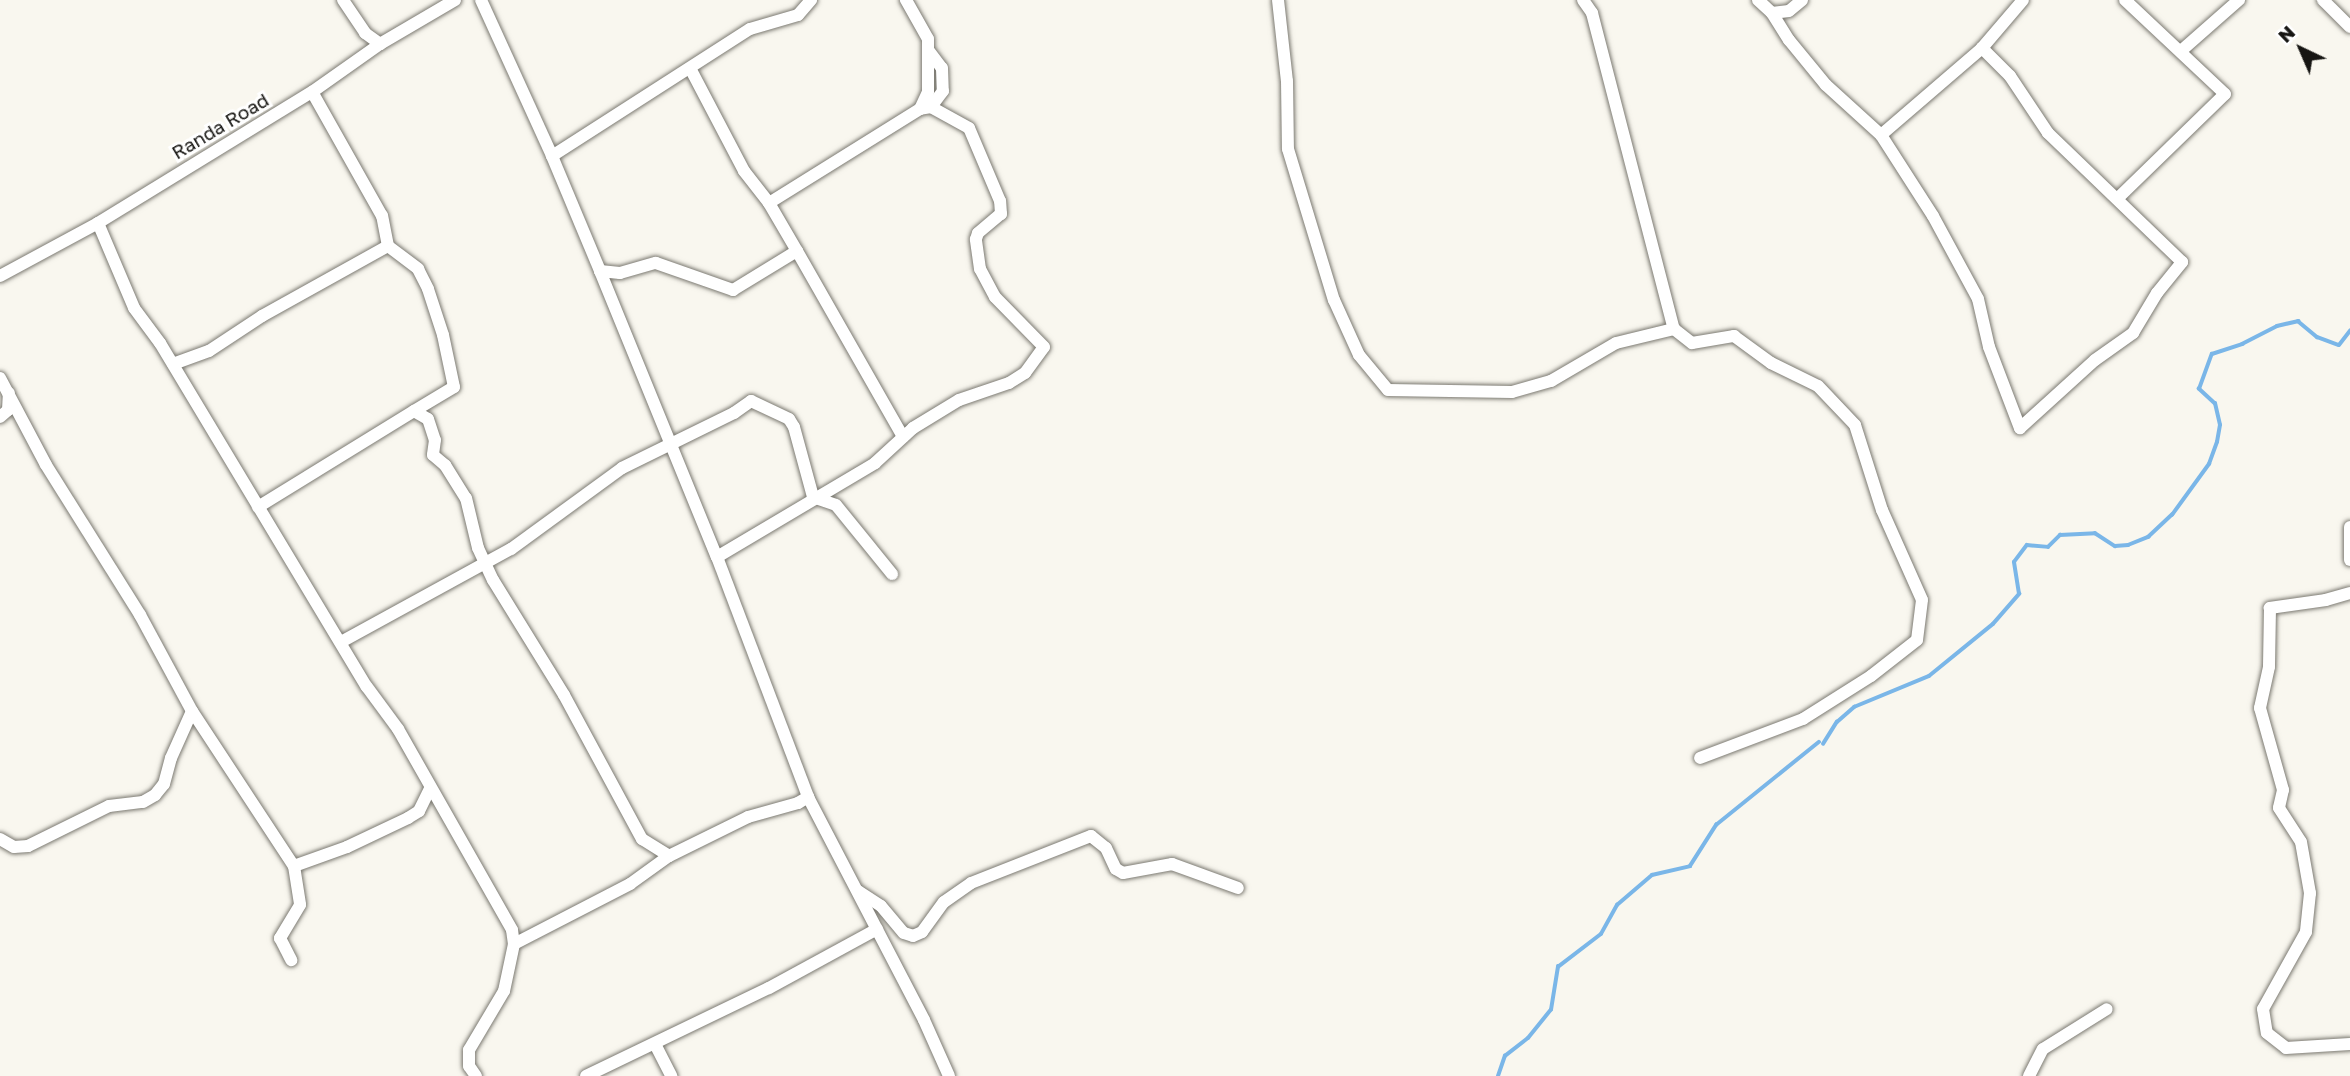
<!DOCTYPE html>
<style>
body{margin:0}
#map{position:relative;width:2350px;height:1076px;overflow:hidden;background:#f9f7ef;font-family:"Golos Text",sans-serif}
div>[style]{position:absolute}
.stream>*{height:3.5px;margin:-1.75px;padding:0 1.75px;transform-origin:1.75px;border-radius:1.75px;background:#7ab6e8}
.roads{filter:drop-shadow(0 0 2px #7b7971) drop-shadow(0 0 2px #7b7971)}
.minor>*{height:12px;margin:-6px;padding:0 6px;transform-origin:6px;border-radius:6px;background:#fff}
span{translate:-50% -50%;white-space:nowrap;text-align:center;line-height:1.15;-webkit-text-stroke:6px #fff;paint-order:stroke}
.street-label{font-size:19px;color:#161512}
.north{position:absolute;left:2266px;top:14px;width:70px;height:70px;-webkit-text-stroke:5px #fff;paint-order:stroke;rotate:316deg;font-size:19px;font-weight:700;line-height:28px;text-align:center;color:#161512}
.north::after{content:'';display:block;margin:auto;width:24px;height:32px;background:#161512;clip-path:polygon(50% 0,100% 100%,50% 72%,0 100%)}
</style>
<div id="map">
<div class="stream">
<div style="left:1823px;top:744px;width:26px;rotate:-58deg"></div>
<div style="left:1837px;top:722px;width:23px;rotate:-41deg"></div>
<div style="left:1854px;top:707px;width:81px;rotate:-22.5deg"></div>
<div style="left:1929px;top:676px;width:82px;rotate:-39.1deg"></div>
<div style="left:1993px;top:624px;width:40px;rotate:-49deg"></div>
<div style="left:2019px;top:594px;width:32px;rotate:-99deg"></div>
<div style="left:2014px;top:562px;width:21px;rotate:-53deg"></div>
<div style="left:2027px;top:545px;width:21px;rotate:5deg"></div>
<div style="left:2048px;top:547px;width:17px;rotate:-45deg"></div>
<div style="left:2060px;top:535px;width:35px;rotate:-3deg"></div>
<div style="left:2095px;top:533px;width:24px;rotate:33deg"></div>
<div style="left:2115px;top:546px;width:13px;rotate:-4deg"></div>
<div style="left:2128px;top:545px;width:22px;rotate:-22deg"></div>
<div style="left:2148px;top:537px;width:33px;rotate:-43deg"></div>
<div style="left:2172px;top:515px;width:63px;rotate:-54deg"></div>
<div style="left:2209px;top:464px;width:23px;rotate:-70deg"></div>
<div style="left:2217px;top:442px;width:17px;rotate:-80deg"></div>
<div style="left:2220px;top:425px;width:22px;rotate:-103deg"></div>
<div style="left:2215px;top:404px;width:22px;rotate:-137deg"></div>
<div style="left:2199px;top:389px;width:37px;rotate:-70deg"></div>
<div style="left:2212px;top:354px;width:32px;rotate:-18deg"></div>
<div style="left:2242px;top:344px;width:39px;rotate:-27deg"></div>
<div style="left:2277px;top:326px;width:22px;rotate:-13deg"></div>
<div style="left:2298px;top:321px;width:25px;rotate:40deg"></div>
<div style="left:2317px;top:337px;width:23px;rotate:20deg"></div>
<div style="left:2339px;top:345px;width:18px;rotate:-52deg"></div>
<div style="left:1498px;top:1076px;width:21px;rotate:-71deg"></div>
<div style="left:1505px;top:1056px;width:29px;rotate:-38deg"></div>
<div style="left:1528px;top:1038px;width:36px;rotate:-51deg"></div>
<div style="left:1551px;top:1010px;width:44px;rotate:-80.8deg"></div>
<div style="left:1558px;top:967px;width:54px;rotate:-37.5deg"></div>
<div style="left:1601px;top:934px;width:33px;rotate:-61deg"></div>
<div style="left:1617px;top:905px;width:46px;rotate:-40.6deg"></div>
<div style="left:1652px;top:875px;width:39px;rotate:-13deg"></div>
<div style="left:1690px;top:866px;width:49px;rotate:-57.6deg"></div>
<div style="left:1716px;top:825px;width:132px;rotate:-38.9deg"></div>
</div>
<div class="roads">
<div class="minor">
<div style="left:343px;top:0;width:40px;rotate:56deg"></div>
<div style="left:365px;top:33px;width:19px;rotate:36deg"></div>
<div style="left:481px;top:0;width:171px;rotate:65.5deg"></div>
<div style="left:552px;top:156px;width:125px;rotate:67.3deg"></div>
<div style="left:600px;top:271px;width:309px;rotate:67.8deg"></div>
<div style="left:717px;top:557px;width:257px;rotate:69.2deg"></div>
<div style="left:808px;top:797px;width:251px;rotate:62.5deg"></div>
<div style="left:924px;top:1020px;width:61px;rotate:65.9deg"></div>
<div style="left:1278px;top:0;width:81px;rotate:83.7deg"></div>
<div style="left:1287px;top:81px;width:68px;rotate:89.2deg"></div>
<div style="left:1288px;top:149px;width:158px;rotate:73.1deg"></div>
<div style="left:1334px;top:300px;width:60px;rotate:65.6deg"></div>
<div style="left:1359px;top:355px;width:45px;rotate:50.4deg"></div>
<div style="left:1388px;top:390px;width:124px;rotate:0.9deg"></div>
<div style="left:1512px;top:392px;width:41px;rotate:-15.8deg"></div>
<div style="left:1551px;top:381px;width:75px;rotate:-30.3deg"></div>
<div style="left:1616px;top:343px;width:60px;rotate:-13.6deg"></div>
<div style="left:1583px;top:0;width:16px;rotate:55deg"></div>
<div style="left:1592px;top:13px;width:326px;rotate:75.5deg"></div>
<div style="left:1674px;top:329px;width:23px;rotate:38deg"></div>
<div style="left:1692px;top:343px;width:43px;rotate:-9.5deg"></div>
<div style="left:1734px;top:336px;width:46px;rotate:36.1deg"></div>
<div style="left:1771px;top:363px;width:52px;rotate:26.1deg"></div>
<div style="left:1818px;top:386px;width:54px;rotate:46.5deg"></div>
<div style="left:1855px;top:425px;width:89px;rotate:72.4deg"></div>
<div style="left:1882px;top:510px;width:98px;rotate:66deg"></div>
<div style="left:1922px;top:600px;width:40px;rotate:97.1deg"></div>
<div style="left:1917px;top:640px;width:58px;rotate:142deg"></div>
<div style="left:1871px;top:676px;width:80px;rotate:147.7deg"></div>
<div style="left:1803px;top:719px;width:110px;rotate:159.3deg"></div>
<div style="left:1758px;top:0;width:19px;rotate:43deg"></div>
<div style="left:1772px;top:13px;width:17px;rotate:-7deg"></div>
<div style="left:1789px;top:11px;width:17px;rotate:-40deg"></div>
<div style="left:2323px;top:0;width:38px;rotate:45deg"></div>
<div style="left:1772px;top:13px;width:32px;rotate:58deg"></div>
<div style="left:1789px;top:40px;width:58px;rotate:50.6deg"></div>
<div style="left:1826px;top:85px;width:74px;rotate:42.3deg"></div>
<div style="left:1881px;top:135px;width:96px;rotate:57.3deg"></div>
<div style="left:1933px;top:216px;width:94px;rotate:61.5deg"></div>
<div style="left:1978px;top:299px;width:49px;rotate:77.1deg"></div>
<div style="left:1989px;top:347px;width:87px;rotate:69.1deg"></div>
<div style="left:2020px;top:428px;width:101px;rotate:-42.2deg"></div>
<div style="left:2095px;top:360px;width:47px;rotate:-35.4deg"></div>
<div style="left:2133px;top:333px;width:47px;rotate:-59deg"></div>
<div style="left:2157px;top:293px;width:40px;rotate:-51deg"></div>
<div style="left:2182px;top:262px;width:186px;rotate:-136.1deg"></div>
<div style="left:2048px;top:133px;width:69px;rotate:-123.7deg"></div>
<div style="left:2010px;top:76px;width:40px;rotate:-135deg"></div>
<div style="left:2182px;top:50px;width:76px;rotate:-41.3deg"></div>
<div style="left:929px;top:51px;width:21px;rotate:53deg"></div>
<div style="left:942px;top:68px;width:23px;rotate:88deg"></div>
<div style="left:943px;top:91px;width:20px;rotate:127deg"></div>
<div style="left:690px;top:68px;width:116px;rotate:62.3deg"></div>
<div style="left:744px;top:171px;width:41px;rotate:52deg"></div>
<div style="left:1881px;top:135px;width:133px;rotate:-40.7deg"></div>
<div style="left:1982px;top:48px;width:63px;rotate:-49.5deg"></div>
<div style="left:552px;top:156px;width:235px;rotate:-32.7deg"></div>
<div style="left:750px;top:29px;width:50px;rotate:-16.3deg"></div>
<div style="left:798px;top:15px;width:20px;rotate:-49deg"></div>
<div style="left:2118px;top:198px;width:149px;rotate:-44.2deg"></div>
<div style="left:2225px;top:94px;width:137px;rotate:-136.8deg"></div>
<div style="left:98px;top:223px;width:92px;rotate:67deg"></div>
<div style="left:134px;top:308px;width:44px;rotate:53.4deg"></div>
<div style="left:160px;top:343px;width:401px;rotate:59deg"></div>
<div style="left:367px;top:687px;width:52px;rotate:53.6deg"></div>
<div style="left:398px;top:729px;width:231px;rotate:60.4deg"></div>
<div style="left:512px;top:930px;width:14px;rotate:82deg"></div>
<div style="left:514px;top:944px;width:48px;rotate:102deg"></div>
<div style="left:504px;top:991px;width:69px;rotate:120.7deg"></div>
<div style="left:469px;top:1050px;width:16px;rotate:90deg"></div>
<div style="left:469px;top:1066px;width:12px;rotate:55deg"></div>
<div style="left:388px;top:246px;width:38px;rotate:37deg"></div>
<div style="left:418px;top:269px;width:22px;rotate:63deg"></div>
<div style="left:428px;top:289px;width:48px;rotate:71.9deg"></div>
<div style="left:443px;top:335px;width:53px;rotate:78.1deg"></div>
<div style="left:454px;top:387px;width:47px;rotate:149deg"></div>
<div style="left:414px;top:411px;width:16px;rotate:30deg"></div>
<div style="left:428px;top:419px;width:22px;rotate:72deg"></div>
<div style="left:435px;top:440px;width:15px;rotate:98deg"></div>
<div style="left:433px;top:455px;width:16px;rotate:40deg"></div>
<div style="left:445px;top:465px;width:39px;rotate:58deg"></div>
<div style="left:466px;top:498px;width:51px;rotate:76.5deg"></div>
<div style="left:478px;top:548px;width:35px;rotate:65deg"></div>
<div style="left:493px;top:580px;width:135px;rotate:58.3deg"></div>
<div style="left:564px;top:695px;width:164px;rotate:61.6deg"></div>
<div style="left:642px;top:839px;width:32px;rotate:32deg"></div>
<div style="left:797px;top:251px;width:214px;rotate:60.3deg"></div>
<div style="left:600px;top:271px;width:20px;rotate:6deg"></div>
<div style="left:620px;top:273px;width:37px;rotate:-16deg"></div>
<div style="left:656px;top:263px;width:82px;rotate:19.3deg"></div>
<div style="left:733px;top:290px;width:75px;rotate:-31.4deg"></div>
<div style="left:797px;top:251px;width:56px;rotate:-120.3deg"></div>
<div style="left:769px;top:203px;width:178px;rotate:-31.9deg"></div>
<div style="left:0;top:276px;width:111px;rotate:-28.4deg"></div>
<div style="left:98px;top:223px;width:251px;rotate:-31.5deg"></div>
<div style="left:312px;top:92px;width:83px;rotate:-35.2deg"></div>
<div style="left:380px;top:44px;width:87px;rotate:-30.4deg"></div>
<div style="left:173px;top:364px;width:38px;rotate:-20deg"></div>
<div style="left:209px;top:351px;width:64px;rotate:-33.4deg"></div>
<div style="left:262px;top:316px;width:144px;rotate:-29.1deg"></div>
<div style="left:388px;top:246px;width:31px;rotate:-101deg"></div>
<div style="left:382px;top:216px;width:142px;rotate:-119.4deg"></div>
<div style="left:0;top:378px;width:98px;rotate:62.1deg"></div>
<div style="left:46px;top:465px;width:177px;rotate:57.9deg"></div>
<div style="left:140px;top:615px;width:109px;rotate:61.6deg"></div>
<div style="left:192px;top:711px;width:186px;rotate:56.7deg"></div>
<div style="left:294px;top:866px;width:39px;rotate:81deg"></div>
<div style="left:300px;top:905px;width:39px;rotate:121deg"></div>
<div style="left:280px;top:938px;width:25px;rotate:63deg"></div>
<div style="left:0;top:417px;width:11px;rotate:-41deg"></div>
<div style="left:8px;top:410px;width:17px;rotate:-87deg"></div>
<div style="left:258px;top:507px;width:183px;rotate:-31.6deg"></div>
<div style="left:2350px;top:527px;width:33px;rotate:90deg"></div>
<div style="left:717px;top:557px;width:184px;rotate:-30.7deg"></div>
<div style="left:875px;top:463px;width:52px;rotate:-42.6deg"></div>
<div style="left:913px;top:428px;width:54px;rotate:-31.3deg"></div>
<div style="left:959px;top:400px;width:53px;rotate:-18.8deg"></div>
<div style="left:1009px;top:383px;width:19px;rotate:-32deg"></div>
<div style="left:1025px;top:373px;width:32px;rotate:-54deg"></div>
<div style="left:1044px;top:347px;width:70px;rotate:-134.4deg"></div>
<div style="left:995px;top:297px;width:32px;rotate:-118deg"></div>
<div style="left:980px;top:269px;width:30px;rotate:-98deg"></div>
<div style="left:976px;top:239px;width:6px;rotate:-72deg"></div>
<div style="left:978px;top:233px;width:30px;rotate:-40deg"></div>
<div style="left:1001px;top:214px;width:13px;rotate:-94deg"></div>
<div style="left:1000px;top:201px;width:79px;rotate:-113deg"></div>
<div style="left:969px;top:128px;width:43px;rotate:-151.1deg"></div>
<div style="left:931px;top:107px;width:11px;rotate:170deg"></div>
<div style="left:920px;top:109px;width:19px;rotate:-65deg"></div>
<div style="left:928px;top:92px;width:53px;rotate:-90deg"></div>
<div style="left:928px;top:39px;width:45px;rotate:-119.4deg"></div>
<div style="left:2350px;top:593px;width:25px;rotate:164deg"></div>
<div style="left:2326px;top:600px;width:57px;rotate:171.9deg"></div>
<div style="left:2270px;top:608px;width:59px;rotate:91deg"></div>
<div style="left:2269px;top:667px;width:42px;rotate:102.4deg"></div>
<div style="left:2260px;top:708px;width:85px;rotate:74.3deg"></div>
<div style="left:2283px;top:790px;width:18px;rotate:103deg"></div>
<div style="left:2279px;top:808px;width:40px;rotate:57.1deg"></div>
<div style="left:2301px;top:842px;width:52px;rotate:80deg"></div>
<div style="left:2310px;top:893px;width:39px;rotate:96deg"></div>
<div style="left:2306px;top:932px;width:88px;rotate:119.2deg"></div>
<div style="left:2263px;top:1009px;width:24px;rotate:81deg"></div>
<div style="left:2267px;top:1033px;width:24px;rotate:38deg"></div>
<div style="left:2286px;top:1048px;width:64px;rotate:-3.6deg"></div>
<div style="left:341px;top:642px;width:194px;rotate:-28.7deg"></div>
<div style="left:511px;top:549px;width:137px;rotate:-36.1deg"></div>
<div style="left:622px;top:468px;width:125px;rotate:-26.2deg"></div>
<div style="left:734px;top:413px;width:21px;rotate:-35deg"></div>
<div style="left:751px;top:401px;width:42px;rotate:25.3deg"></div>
<div style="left:789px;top:419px;width:9px;rotate:58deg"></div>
<div style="left:794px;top:427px;width:73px;rotate:74.8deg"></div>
<div style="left:813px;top:497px;width:24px;rotate:19deg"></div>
<div style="left:836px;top:505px;width:89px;rotate:50.9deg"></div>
<div style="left:0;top:839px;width:16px;rotate:30deg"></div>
<div style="left:14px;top:847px;width:14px;rotate:-4deg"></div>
<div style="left:28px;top:846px;width:90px;rotate:-26.3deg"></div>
<div style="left:109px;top:806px;width:34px;rotate:-7deg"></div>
<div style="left:143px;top:802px;width:14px;rotate:-30deg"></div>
<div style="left:155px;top:795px;width:14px;rotate:-51deg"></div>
<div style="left:164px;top:784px;width:27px;rotate:-75deg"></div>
<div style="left:171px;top:758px;width:51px;rotate:-65.9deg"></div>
<div style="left:294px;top:866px;width:56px;rotate:-19.7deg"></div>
<div style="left:347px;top:847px;width:68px;rotate:-25.4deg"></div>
<div style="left:408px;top:818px;width:13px;rotate:-32deg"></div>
<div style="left:419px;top:811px;width:25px;rotate:-64deg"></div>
<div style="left:858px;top:891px;width:27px;rotate:33deg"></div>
<div style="left:881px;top:906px;width:35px;rotate:50deg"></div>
<div style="left:904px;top:933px;width:9px;rotate:18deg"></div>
<div style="left:913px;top:936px;width:10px;rotate:-24deg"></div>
<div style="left:922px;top:932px;width:37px;rotate:-54deg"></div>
<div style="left:944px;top:902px;width:33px;rotate:-35deg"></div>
<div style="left:971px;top:883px;width:129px;rotate:-21.4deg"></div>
<div style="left:1091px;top:836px;width:19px;rotate:39deg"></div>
<div style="left:1106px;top:848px;width:23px;rotate:65deg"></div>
<div style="left:1116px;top:869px;width:8px;rotate:30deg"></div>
<div style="left:1123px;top:873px;width:50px;rotate:-10.4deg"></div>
<div style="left:1172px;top:864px;width:70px;rotate:20deg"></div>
<div style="left:514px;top:944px;width:131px;rotate:-27.3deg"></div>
<div style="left:630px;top:884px;width:48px;rotate:-35.7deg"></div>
<div style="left:669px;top:856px;width:88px;rotate:-26.3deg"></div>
<div style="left:748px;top:817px;width:52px;rotate:-15.6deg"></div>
<div style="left:798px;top:803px;width:12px;rotate:-31deg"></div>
<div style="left:655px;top:1044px;width:36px;rotate:63deg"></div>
<div style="left:586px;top:1076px;width:203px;rotate:-25.7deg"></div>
<div style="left:769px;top:988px;width:123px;rotate:-28.6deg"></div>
<div style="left:2029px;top:1076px;width:30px;rotate:-63deg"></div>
<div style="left:2043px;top:1049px;width:75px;rotate:-32deg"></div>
</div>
</div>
<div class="street-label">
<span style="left:220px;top:126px;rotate:-31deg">Randa Road</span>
</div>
<div class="north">N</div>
</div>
